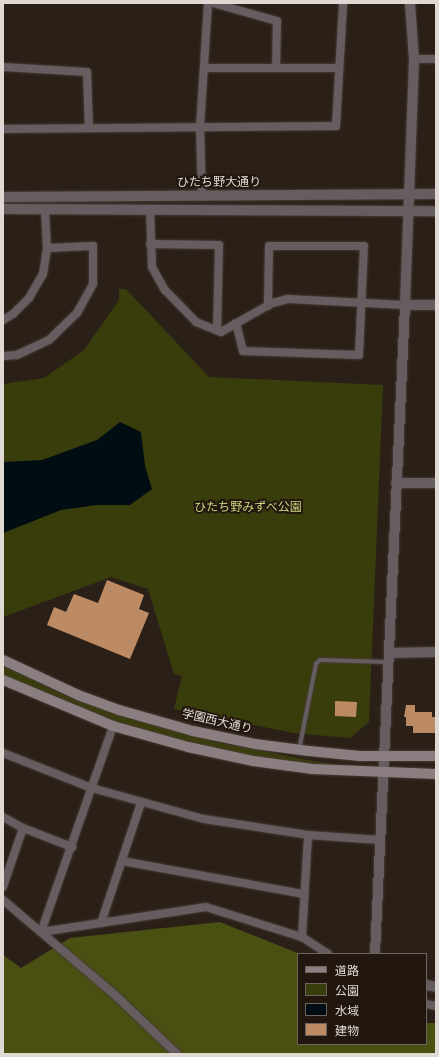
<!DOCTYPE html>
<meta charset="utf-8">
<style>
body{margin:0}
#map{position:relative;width:439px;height:1057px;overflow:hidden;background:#2b2018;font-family:Rubik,"Noto Sans JP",sans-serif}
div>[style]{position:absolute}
.green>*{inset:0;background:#393d0b}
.forest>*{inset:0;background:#4a4f12}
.water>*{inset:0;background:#000d12}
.building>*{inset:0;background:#bc8b63}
.roads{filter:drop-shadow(0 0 1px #483d36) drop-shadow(0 0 1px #483d36)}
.service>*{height:4px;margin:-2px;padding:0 2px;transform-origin:2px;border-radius:2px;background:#655d5f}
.minor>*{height:8px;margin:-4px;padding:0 4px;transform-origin:4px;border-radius:4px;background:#655d5f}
.tertiary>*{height:10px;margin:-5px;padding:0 5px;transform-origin:5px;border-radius:5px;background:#655d5f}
.secondary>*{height:10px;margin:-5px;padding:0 5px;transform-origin:5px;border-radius:5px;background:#8a7e80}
span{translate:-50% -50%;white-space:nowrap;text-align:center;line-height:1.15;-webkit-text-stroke:4px #22170f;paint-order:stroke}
.street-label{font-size:12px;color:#e0d8d3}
.park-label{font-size:12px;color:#cdd77f}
.frame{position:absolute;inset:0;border:4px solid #e0d8d3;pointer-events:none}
.legend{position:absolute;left:297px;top:953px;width:130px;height:92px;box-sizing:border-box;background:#22170f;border:1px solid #6e645d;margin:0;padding:5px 7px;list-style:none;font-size:12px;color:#e0d8d3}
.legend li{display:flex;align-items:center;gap:8px;height:20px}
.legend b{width:20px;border:1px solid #6e645d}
</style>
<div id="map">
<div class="green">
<div style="clip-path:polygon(119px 289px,126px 289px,209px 377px,383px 385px,369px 722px,350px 738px,294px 733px,174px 709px,182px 676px,174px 674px,148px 589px,111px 577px,3px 617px,3px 384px,44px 378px,84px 350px,119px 300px)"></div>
<div style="clip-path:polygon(3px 666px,69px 697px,121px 715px,215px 742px,313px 761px,355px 767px,272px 760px,217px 750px,114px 721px,3px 676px)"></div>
</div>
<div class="forest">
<div style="clip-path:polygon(220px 922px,300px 954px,298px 1044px,426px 1044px,426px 1023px,436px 1023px,436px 1054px,3px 1054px,3px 955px,21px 968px,70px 938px)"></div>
</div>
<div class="water">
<div style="clip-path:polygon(120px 422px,141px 432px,145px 466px,152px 489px,130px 505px,97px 505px,61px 510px,3px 533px,3px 462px,42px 460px,97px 440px)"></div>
</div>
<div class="building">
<div style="clip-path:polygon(107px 580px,144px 595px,139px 609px,149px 613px,130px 659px,47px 625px,54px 607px,66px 612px,74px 594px,98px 603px)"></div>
<div style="clip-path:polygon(335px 701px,357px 702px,356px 717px,335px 716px)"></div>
<div style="clip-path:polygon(406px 705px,415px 705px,415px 712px,432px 712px,432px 717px,436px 717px,436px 733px,413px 733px,413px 726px,406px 726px,406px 717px,404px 717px)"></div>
</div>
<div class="roads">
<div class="service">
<div style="left:299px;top:750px;width:88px;rotate:-78.8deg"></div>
<div style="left:316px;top:664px;width:6px;rotate:-45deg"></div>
<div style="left:320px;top:660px;width:68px;rotate:1.7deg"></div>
</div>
<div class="minor">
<div style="left:213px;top:3px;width:66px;rotate:15.7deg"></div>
<div style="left:277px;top:21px;width:47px;rotate:91.2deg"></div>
<div style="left:414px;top:59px;width:22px"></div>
<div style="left:3px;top:67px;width:84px;rotate:3.4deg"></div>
<div style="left:87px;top:72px;width:56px;rotate:88deg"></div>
<div style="left:204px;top:68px;width:135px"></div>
<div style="left:3px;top:129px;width:333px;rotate:-0.5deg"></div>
<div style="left:336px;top:126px;width:123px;rotate:-86.7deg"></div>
<div style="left:202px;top:196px;width:69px;rotate:-91.7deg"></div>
<div style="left:200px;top:127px;width:124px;rotate:-86.3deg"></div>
<div style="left:150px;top:209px;width:58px;rotate:88deg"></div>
<div style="left:152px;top:267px;width:26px;rotate:61deg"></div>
<div style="left:165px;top:290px;width:45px;rotate:45.9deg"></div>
<div style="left:196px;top:322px;width:27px;rotate:22deg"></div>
<div style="left:221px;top:332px;width:59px;rotate:-29.6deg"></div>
<div style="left:272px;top:303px;width:16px;rotate:-14deg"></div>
<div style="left:288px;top:299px;width:117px;rotate:2.9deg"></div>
<div style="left:150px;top:244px;width:69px;rotate:0.8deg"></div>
<div style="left:219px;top:245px;width:85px;rotate:91.3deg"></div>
<div style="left:3px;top:320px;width:12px;rotate:-31deg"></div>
<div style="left:13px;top:314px;width:23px;rotate:-45deg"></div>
<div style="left:29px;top:298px;width:28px;rotate:-60deg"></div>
<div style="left:43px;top:274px;width:26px;rotate:-81deg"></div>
<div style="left:47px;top:248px;width:39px;rotate:-93deg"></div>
<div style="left:236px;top:323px;width:29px;rotate:76deg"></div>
<div style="left:243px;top:351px;width:116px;rotate:2deg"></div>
<div style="left:359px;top:355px;width:109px;rotate:-87.4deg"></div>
<div style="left:364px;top:246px;width:95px;rotate:180deg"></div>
<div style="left:269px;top:246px;width:60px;rotate:91deg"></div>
<div style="left:3px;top:356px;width:14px;rotate:-4deg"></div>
<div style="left:17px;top:355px;width:35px;rotate:-25deg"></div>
<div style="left:49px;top:340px;width:39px;rotate:-44deg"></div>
<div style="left:77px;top:313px;width:33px;rotate:-61deg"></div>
<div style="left:93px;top:284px;width:38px;rotate:-90deg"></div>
<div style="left:93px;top:246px;width:46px;rotate:177.5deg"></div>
<div style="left:3px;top:753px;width:96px;rotate:21.5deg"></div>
<div style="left:92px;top:788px;width:116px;rotate:15.5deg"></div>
<div style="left:204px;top:819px;width:105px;rotate:8.7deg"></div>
<div style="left:308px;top:835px;width:72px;rotate:4deg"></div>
<div style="left:3px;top:817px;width:23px;rotate:29deg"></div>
<div style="left:23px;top:828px;width:53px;rotate:21.2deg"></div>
<div style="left:122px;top:861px;width:185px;rotate:10.3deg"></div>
<div style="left:3px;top:887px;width:62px;rotate:-71.3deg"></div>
<div style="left:3px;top:900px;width:145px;rotate:40.3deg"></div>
<div style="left:114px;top:994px;width:87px;rotate:43.6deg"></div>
<div style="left:101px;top:923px;width:126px;rotate:-71.6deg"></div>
<div style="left:41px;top:932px;width:167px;rotate:-8.6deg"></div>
<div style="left:206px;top:907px;width:101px;rotate:17.4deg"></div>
<div style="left:302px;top:937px;width:31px;rotate:33deg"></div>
<div style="left:41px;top:932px;width:218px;rotate:-70.7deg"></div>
<div style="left:302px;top:937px;width:102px;rotate:-86.6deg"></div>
<div style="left:426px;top:1004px;width:10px;rotate:11deg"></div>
</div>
<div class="tertiary">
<div style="left:3px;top:197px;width:433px;rotate:-0.4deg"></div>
<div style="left:3px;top:209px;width:433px;rotate:0.3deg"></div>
<div style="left:405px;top:305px;width:31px"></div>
<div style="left:396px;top:483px;width:40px"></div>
<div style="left:390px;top:653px;width:46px;rotate:-1.2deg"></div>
<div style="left:375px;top:954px;width:650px;rotate:-87.35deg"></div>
<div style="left:405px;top:305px;width:246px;rotate:-87.9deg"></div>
<div style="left:414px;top:59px;width:56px;rotate:-94.1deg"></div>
<div style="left:426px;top:985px;width:10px;rotate:11deg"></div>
</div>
<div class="secondary">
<div style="left:3px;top:660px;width:83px;rotate:25deg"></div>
<div style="left:78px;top:695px;width:44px;rotate:20.1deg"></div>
<div style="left:119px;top:710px;width:77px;rotate:15.8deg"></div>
<div style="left:193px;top:731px;width:63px;rotate:11.8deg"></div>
<div style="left:255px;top:744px;width:54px;rotate:7.4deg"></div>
<div style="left:309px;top:751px;width:51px;rotate:5.6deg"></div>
<div style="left:360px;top:756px;width:76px"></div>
<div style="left:3px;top:680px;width:119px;rotate:22.7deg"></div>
<div style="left:113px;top:726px;width:78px;rotate:15.6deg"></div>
<div style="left:188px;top:747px;width:66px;rotate:12.2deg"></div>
<div style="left:253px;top:761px;width:60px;rotate:7.7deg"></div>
<div style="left:312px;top:769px;width:124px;rotate:2.3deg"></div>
</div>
</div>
<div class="street-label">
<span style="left:219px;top:183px">ひたち野大通り</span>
<span style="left:217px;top:722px;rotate:13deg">学園西大通り</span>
</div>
<div class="park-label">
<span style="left:248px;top:508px">ひたち野みずべ公園</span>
</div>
<div class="frame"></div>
<ul class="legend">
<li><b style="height:5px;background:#8a7e80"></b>道路</li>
<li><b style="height:11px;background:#393d0b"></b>公園</li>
<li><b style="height:11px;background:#000d12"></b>水域</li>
<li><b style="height:11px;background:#bc8b63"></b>建物</li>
</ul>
</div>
